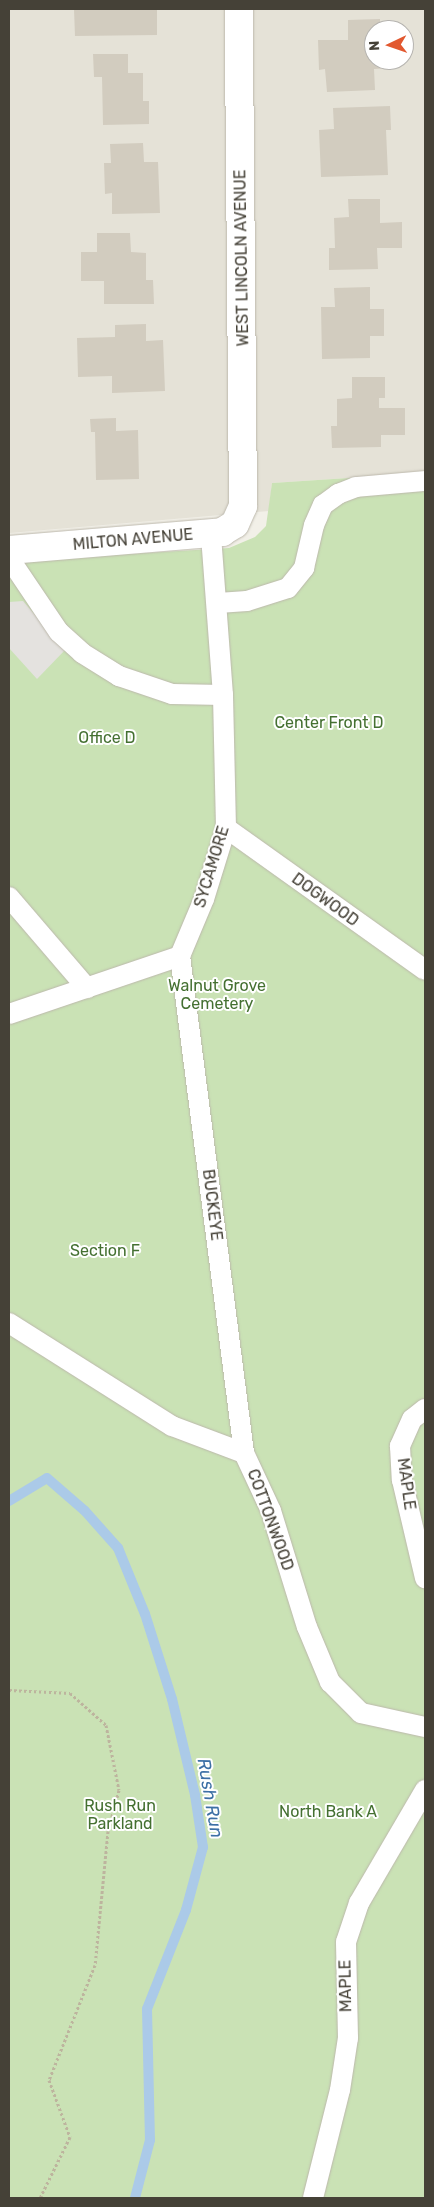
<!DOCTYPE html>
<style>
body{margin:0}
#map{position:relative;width:434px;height:2207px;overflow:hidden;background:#f2f0e8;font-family:Rubik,sans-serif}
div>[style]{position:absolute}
.residential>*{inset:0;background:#e5e2d7}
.green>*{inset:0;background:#cae2b5}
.parking>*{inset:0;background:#e4e2df}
.stream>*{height:10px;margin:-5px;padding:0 5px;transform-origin:5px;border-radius:5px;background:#abcae8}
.building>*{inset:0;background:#d2ccbf}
.path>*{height:3px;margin-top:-1.5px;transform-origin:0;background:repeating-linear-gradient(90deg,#bdb49e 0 2.5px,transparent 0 5px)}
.roads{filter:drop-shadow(0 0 1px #bcb8ac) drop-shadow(0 0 1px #bcb8ac)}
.lane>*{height:20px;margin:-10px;padding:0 10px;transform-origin:10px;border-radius:10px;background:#fff}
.street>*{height:28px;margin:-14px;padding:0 14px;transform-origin:14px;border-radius:14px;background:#fff}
span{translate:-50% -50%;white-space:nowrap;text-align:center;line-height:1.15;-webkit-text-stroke:4px #fff;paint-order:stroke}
.street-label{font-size:16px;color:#454137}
.park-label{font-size:16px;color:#447031}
.water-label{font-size:18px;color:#3d70a5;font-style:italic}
.frame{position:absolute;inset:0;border:10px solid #454137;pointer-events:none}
.north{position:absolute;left:364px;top:20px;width:50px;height:50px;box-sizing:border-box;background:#fff;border:1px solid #b5b3af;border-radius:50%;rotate:267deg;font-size:14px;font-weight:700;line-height:20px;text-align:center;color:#454137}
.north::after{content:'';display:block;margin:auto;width:18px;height:22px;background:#e2582f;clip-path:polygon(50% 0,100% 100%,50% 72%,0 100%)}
</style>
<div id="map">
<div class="residential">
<div style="clip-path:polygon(evenodd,9px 9px,425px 9px,425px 473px,272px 483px,269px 511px,9px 533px,9px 9px,374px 30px,404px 30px,404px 60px,374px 60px,374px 30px)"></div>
</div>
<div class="green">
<div style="clip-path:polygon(425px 473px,425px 2198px,9px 2198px,9px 561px,229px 548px,255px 537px,266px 526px,272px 483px)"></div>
</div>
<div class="parking">
<div style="clip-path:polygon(23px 601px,65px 650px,37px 679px,9px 648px,9px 602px)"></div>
</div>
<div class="stream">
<div style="left:9px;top:1501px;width:44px;rotate:-31.2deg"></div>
<div style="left:47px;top:1478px;width:50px;rotate:41deg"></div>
<div style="left:85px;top:1511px;width:50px;rotate:48.3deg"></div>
<div style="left:118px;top:1548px;width:71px;rotate:67.8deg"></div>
<div style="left:145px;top:1614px;width:89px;rotate:72.4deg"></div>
<div style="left:172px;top:1699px;width:99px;rotate:76.5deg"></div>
<div style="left:195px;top:1795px;width:53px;rotate:81.3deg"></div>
<div style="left:203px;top:1847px;width:65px;rotate:105.1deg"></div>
<div style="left:186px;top:1910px;width:106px;rotate:111.5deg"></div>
<div style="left:147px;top:2009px;width:131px;rotate:88.7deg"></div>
<div style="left:150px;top:2140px;width:60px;rotate:104.5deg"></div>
</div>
<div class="building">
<div style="clip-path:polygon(74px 9px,157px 9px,157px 35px,75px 36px)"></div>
<div style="clip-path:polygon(380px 19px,380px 30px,374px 30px,374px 60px,388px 60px,389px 68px,374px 69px,375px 90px,327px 92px,325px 69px,319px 70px,318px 40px,348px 40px,348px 20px)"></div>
<div style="clip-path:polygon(93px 54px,128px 54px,128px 73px,143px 73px,143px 101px,149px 101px,149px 124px,103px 125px,102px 77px,94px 77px)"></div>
<div style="clip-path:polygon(390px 106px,391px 130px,386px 130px,388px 175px,321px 177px,319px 130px,334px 129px,333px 108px)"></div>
<div style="clip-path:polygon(143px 143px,144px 162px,158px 162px,160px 213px,112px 214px,112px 193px,105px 194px,104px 163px,111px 163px,110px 144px)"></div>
<div style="clip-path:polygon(348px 199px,380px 199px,380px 223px,402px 222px,402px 248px,377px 248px,378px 269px,329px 270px,329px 248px,335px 248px,334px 218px,349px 217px)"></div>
<div style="clip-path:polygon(97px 233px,130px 233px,131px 252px,146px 253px,146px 280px,153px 280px,154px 304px,104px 304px,104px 281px,81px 281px,81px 252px,97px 252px)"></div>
<div style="clip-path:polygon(370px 287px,370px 309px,384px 309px,384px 336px,370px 336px,370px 358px,322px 359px,321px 307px,335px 307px,334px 288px)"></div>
<div style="clip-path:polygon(146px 324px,146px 341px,163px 340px,165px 391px,112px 393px,112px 376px,78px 377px,77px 338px,115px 337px,115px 325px)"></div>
<div style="clip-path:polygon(352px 377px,385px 377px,385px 398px,379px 398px,379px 408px,405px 408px,405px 435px,381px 435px,381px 447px,332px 448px,331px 426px,337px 426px,337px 399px,352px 398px)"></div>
<div style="clip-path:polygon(116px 418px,116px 431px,138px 430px,139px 479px,96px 480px,95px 432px,91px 432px,90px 419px)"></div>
</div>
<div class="path">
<div style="left:9px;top:1690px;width:61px;rotate:2.8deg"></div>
<div style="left:70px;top:1693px;width:48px;rotate:41.6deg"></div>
<div style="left:106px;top:1725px;width:66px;rotate:78.7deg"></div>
<div style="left:119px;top:1790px;width:42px;rotate:105deg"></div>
<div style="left:108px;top:1831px;width:135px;rotate:95.5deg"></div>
<div style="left:95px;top:1965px;width:124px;rotate:111.8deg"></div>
<div style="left:49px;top:2080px;width:61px;rotate:69.8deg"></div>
<div style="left:70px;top:2137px;width:68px;rotate:116.2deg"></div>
</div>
<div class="roads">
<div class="lane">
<div style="left:9px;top:558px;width:89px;rotate:56deg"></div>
<div style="left:59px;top:632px;width:31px;rotate:42deg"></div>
<div style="left:82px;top:653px;width:44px;rotate:31.9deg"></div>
<div style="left:119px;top:676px;width:56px;rotate:18.8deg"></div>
<div style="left:172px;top:694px;width:51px;rotate:1.1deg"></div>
<div style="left:218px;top:603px;width:29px;rotate:-4deg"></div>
<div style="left:247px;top:601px;width:43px;rotate:-17.6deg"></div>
<div style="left:288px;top:588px;width:26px;rotate:-51deg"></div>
<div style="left:304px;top:568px;width:44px;rotate:-76.9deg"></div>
<div style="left:314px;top:525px;width:22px;rotate:-66deg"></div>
<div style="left:323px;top:505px;width:19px;rotate:-36deg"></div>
<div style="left:338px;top:494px;width:19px;rotate:-21deg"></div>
<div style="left:356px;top:487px;width:69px;rotate:-5deg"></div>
<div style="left:226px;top:828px;width:244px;rotate:35.5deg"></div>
<div style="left:9px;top:897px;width:120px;rotate:49.4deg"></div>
<div style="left:180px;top:956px;width:501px;rotate:82.66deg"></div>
<div style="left:9px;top:1014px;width:181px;rotate:-18.7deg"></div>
<div style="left:180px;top:956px;width:62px;rotate:-67.2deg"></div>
<div style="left:204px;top:899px;width:74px;rotate:-72.8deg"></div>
<div style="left:226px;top:828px;width:133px;rotate:-91.3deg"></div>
<div style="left:223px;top:695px;width:161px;rotate:-94.3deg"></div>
<div style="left:9px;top:1323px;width:193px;rotate:32.3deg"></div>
<div style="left:172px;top:1426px;width:77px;rotate:20.6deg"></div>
<div style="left:244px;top:1453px;width:64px;rotate:65deg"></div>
<div style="left:271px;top:1511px;width:121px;rotate:72.8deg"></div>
<div style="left:307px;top:1627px;width:60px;rotate:67.3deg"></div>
<div style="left:330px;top:1682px;width:44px;rotate:45deg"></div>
<div style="left:361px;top:1713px;width:66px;rotate:12.3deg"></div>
<div style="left:425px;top:1409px;width:16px;rotate:142deg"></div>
<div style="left:412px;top:1419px;width:30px;rotate:114deg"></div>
<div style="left:400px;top:1446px;width:34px;rotate:87deg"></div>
<div style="left:402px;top:1480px;width:101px;rotate:76.8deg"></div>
<div style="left:313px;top:2198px;width:111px;rotate:-76deg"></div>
<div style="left:340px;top:2090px;width:53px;rotate:-81.3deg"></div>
<div style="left:348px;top:2038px;width:96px;rotate:-91.2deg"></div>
<div style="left:346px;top:1942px;width:41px;rotate:-71.6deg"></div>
<div style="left:359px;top:1903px;width:131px;rotate:-59.7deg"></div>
</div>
<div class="street">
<div style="left:9px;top:550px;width:214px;rotate:-4.8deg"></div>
<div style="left:222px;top:532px;width:15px;rotate:-32deg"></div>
<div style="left:235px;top:524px;width:20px;rotate:-66deg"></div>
<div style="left:243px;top:506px;width:497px;rotate:-90.5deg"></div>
</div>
</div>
<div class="street-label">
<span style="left:242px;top:258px;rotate:-91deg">WEST LINCOLN AVENUE</span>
<span style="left:133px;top:540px;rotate:-5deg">MILTON AVENUE</span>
<span style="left:212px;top:867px;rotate:-73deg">SYCAMORE</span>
<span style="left:325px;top:900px;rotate:36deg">DOGWOOD</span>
<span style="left:212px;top:1205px;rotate:83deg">BUCKEYE</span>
<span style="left:406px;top:1484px;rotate:82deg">MAPLE</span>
<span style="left:270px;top:1520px;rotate:70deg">COTTONWOOD</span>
<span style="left:346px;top:1986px;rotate:-91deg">MAPLE</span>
</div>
<div class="park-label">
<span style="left:329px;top:723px">Center Front D</span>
<span style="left:107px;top:738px">Office D</span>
<span style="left:217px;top:995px">Walnut Grove<br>Cemetery</span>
<span style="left:105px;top:1251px">Section F</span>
<span style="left:120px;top:1815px">Rush Run<br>Parkland</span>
<span style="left:328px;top:1812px">North Bank A</span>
</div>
<div class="water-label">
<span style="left:210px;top:1798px;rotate:80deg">Rush Run</span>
</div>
<div class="frame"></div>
<div class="north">N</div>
</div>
